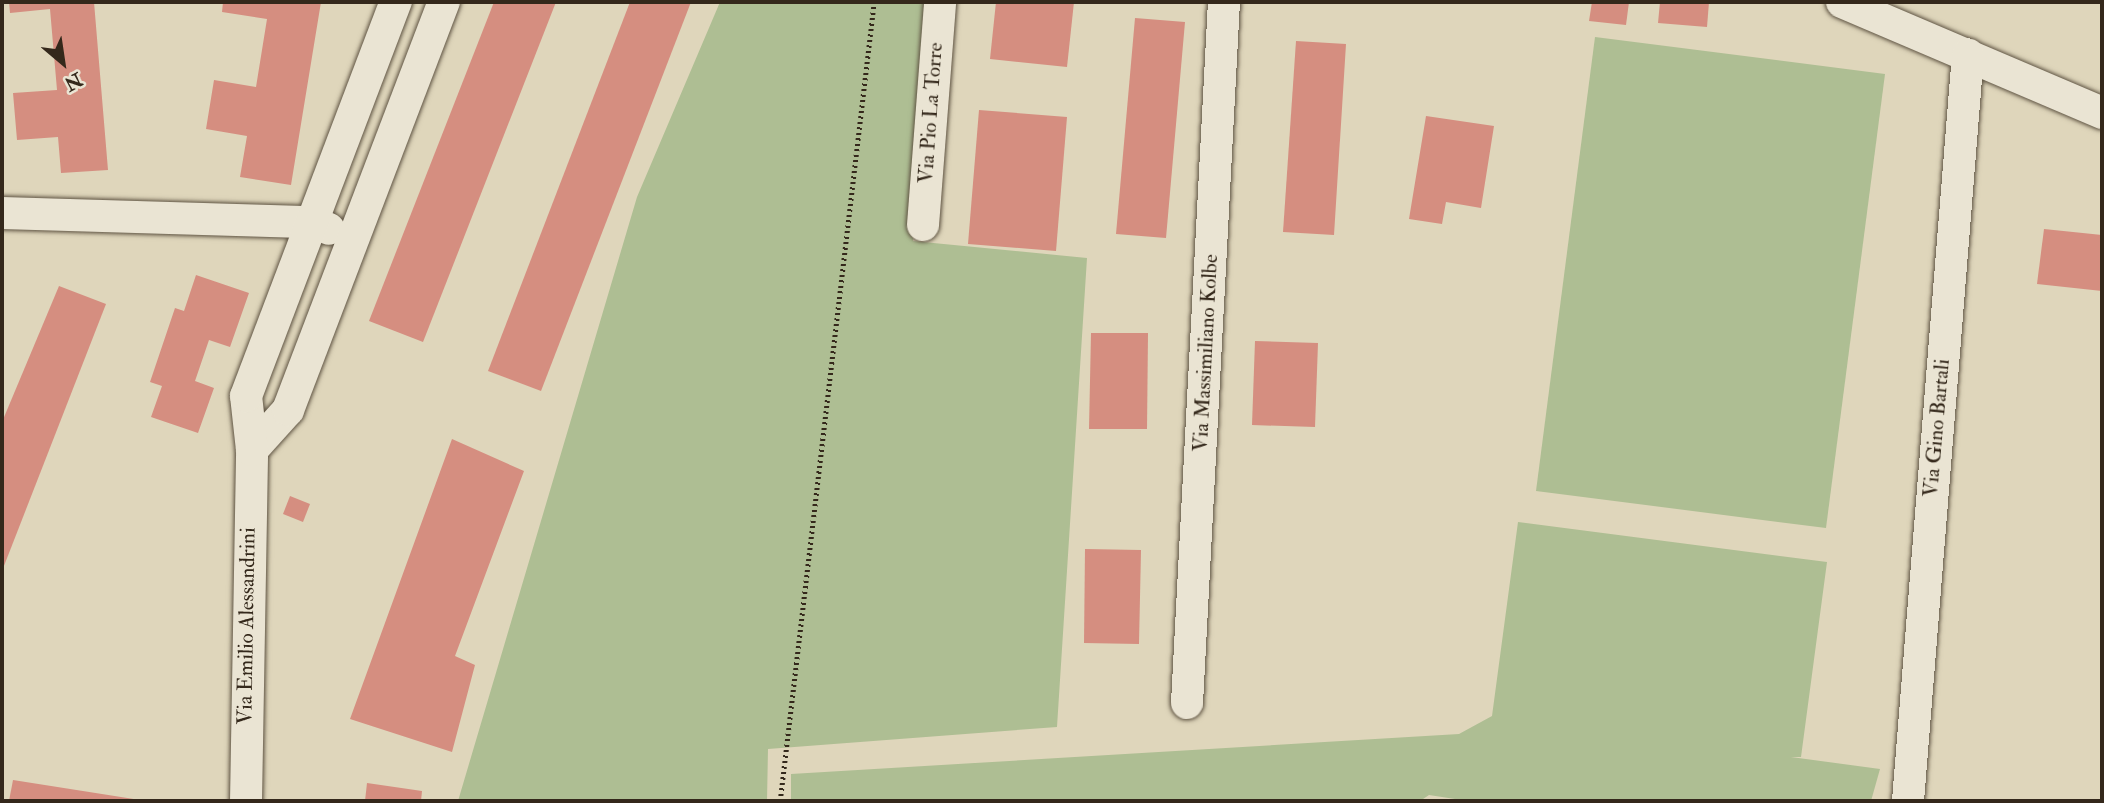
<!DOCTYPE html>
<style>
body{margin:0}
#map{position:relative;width:2104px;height:803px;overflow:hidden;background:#dfd6bb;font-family:"IM FELL Double Pica",serif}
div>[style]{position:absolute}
.green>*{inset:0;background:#aebe93}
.building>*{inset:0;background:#d58e80}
.path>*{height:4.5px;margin-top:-2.25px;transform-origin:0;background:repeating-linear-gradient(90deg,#34281b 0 2px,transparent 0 5.5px)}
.roads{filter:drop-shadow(0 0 2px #5f5443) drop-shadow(0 0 2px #5f5443)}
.minor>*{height:32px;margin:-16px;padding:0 16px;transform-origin:16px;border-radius:16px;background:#eae4d3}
span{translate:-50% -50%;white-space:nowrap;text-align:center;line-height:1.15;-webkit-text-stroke:5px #eae4d3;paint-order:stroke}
.street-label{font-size:21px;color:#34281b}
.frame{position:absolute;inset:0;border:4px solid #34281b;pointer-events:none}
.north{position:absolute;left:28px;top:28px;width:70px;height:70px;-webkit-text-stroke:5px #eae4d3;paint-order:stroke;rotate:151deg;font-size:19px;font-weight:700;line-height:28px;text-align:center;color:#34281b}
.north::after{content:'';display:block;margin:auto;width:24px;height:32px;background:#34281b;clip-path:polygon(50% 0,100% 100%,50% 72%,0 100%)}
</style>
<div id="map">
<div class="green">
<div style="clip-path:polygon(720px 2px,932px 2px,913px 241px,1087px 258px,1057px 727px,768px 749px,767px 801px,458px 801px,637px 197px)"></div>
<div style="clip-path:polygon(1595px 37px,1885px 74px,1826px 528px,1536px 491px)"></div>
<div style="clip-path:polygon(1518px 522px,1827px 562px,1801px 757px,1791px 757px,1880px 769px,1871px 801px,1468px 801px,1429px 795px,1420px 801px,791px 801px,791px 774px,1459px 734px,1492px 716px)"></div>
</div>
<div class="building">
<div style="clip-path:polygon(9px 2px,94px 2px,108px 170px,61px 173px,58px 137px,17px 140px,13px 93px,57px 90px,50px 9px,10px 13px)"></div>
<div style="clip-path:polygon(223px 2px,321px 2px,291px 185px,240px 177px,247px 136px,206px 129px,214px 80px,256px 87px,267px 19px,222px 12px)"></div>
<div style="clip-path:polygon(494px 2px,556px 2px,423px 342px,369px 321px)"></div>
<div style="clip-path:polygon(630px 2px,691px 2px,541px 391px,488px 371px)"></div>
<div style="clip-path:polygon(996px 2px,1074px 2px,1067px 67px,990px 59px)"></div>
<div style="clip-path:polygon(1592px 2px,1629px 2px,1626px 25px,1589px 21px)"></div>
<div style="clip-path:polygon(1660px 2px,1709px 2px,1707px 27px,1658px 23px)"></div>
<div style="clip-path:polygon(1135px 18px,1185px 22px,1166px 238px,1116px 234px)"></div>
<div style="clip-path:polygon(1296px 41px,1346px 44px,1334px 235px,1283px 232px)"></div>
<div style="clip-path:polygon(979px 110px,1067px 117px,1056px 251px,968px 244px)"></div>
<div style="clip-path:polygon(1426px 116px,1494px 126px,1481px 208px,1446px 202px,1442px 224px,1409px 219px)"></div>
<div style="clip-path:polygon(2044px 229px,2102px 235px,2102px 291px,2037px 284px)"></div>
<div style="clip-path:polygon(196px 275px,249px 293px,230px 347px,209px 340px,195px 381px,214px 388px,198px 433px,151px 417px,162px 386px,150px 382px,175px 308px,184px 311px)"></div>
<div style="clip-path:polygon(59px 286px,106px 304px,2px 571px,2px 422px)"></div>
<div style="clip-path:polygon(1091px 333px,1148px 333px,1147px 429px,1089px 429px)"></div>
<div style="clip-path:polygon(1255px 341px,1318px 343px,1315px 427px,1252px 425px)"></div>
<div style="clip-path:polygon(452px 439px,524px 471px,455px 656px,475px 665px,452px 752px,350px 719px)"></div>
<div style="clip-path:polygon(290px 496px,310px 504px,303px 522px,283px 514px)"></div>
<div style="clip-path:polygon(1085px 549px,1141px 550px,1139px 644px,1084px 643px)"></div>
<div style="clip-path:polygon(13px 780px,140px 800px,139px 801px,9px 801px)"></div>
<div style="clip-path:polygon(367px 783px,422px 791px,421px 801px,365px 801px)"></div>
</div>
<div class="path">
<div style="left:780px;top:801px;width:805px;rotate:-83.29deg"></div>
</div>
<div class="roads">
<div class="minor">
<div style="left:1842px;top:2px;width:283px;rotate:23.1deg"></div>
<div style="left:2px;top:213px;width:310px;rotate:1.7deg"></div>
<div style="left:312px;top:222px;width:18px;rotate:22deg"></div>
<div style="left:923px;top:225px;width:224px;rotate:-85.6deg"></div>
<div style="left:252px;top:450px;width:54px;rotate:-48deg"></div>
<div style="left:288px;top:410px;width:437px;rotate:-69.1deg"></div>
<div style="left:1187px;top:703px;width:702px;rotate:-86.98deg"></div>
<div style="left:246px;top:801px;width:351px;rotate:-89deg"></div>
<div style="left:252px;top:450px;width:54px;rotate:-96.3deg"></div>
<div style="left:246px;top:396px;width:422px;rotate:-69.2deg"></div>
<div style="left:1908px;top:801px;width:749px;rotate:-85.41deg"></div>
</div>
</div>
<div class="street-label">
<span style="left:931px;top:113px;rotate:-86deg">Via Pio La Torre</span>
<span style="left:1206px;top:353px;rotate:-87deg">Via Massimiliano Kolbe</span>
<span style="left:1937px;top:428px;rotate:-85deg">Via Gino Bartali</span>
<span style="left:247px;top:626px;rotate:-89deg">Via Emilio Alessandrini</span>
</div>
<div class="frame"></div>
<div class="north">N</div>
</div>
